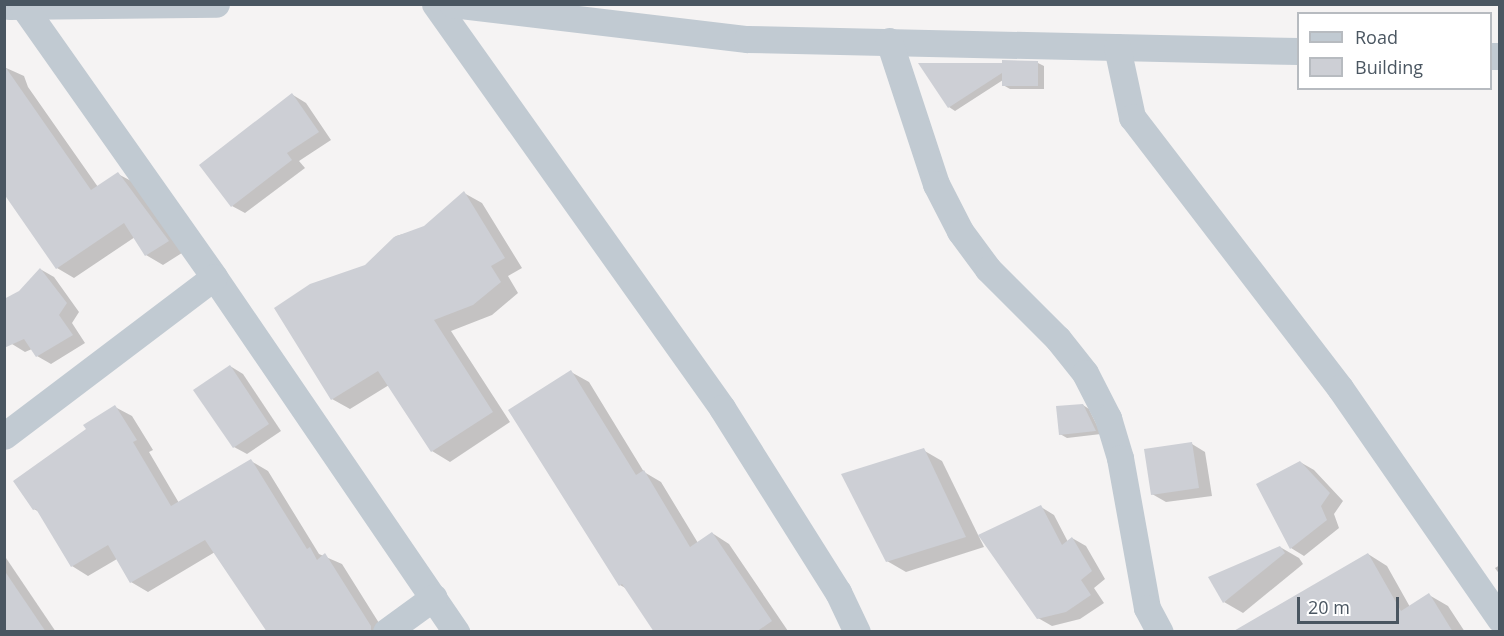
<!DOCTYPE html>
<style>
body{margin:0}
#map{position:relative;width:1504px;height:636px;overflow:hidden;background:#f5f3f3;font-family:"Open Sans",sans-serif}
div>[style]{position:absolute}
.shadow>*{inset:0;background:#0003}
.building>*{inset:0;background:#cdcfd5}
.minor>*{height:27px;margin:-13.5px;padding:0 13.5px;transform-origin:13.5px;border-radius:13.5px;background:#c1cad2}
span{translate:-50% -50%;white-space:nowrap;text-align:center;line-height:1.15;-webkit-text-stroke:6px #fff;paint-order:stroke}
.frame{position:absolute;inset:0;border:6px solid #4a5661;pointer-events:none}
.legend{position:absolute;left:1297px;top:12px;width:195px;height:78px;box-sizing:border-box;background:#fff;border:2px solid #b7bbc0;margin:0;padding:8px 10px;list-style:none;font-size:18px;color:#4a5661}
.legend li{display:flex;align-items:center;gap:12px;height:30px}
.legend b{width:30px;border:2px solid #b7bbc0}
.scale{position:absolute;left:1297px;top:597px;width:102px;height:27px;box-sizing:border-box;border:3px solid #4a5661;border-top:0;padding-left:8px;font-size:18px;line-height:21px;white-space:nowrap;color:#4a5661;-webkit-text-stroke:4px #fff;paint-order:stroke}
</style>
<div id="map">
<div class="shadow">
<div style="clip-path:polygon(1038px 63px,1044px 66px,1044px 89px,1010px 89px,1003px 85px,1003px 80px,955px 111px,949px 107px,920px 64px)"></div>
<div style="clip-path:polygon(4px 67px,24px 76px,28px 87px,98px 187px,118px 174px,135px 183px,185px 251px,163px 265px,146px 255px,135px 237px,74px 278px,57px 268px)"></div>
<div style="clip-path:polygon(293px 95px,306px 103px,331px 140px,299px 161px,305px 168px,245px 213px,232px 206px)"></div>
<div style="clip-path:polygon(464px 193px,482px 203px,522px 268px,508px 276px,518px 293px,492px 315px,451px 331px,510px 422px,450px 462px,432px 451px,389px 385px,350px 409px,332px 399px,366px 266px,396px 236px,425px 228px)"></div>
<div style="clip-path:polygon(40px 269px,54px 277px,79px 312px,72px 323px,85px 343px,51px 364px,37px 356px,32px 349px,25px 352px,12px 344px,20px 292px)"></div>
<div style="clip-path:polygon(230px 366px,243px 374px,281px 431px,247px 454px,234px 447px)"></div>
<div style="clip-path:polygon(571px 372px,589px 382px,644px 472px,661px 482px,698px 543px,712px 533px,729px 544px,788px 631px,656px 632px,627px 589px,620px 585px)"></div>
<div style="clip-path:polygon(1083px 405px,1089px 409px,1101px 434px,1067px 438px,1060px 434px)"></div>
<div style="clip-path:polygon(115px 407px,132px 416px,153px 450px,149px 452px,179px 503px,251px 461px,268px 471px,319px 554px,342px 564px,384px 631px,268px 632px,215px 552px,148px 592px,131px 582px,117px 559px,88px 576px,72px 566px,39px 512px,34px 509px,88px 430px)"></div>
<div style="clip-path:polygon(1192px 444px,1205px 452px,1212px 496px,1166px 502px,1152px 494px)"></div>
<div style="clip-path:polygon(923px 450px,942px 461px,984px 547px,906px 572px,887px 561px)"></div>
<div style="clip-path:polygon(1300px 462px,1314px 470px,1343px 501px,1334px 514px,1339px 528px,1304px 556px,1291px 548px,1258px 484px)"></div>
<div style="clip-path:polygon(1041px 507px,1054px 515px,1068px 542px,1072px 538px,1086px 546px,1105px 579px,1094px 588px,1104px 603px,1080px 619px,1052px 626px,1038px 618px)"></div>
<div style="clip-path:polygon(1280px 547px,1299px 558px,1303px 564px,1243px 613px,1224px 602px)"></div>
<div style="clip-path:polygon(1368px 554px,1387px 566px,1410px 607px,1429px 595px,1448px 606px,1465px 632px,1239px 632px)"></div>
<div style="clip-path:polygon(4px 555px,56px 632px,4px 632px)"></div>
<div style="clip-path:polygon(1500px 565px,1500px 575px,1495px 568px)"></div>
</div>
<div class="building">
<div style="clip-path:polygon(1002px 60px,1038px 61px,1038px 86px,1002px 86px,1002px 73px,948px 108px,918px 63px,1002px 63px)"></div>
<div style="clip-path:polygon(4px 65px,91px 190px,118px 172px,169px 241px,145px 256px,124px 223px,56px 269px,4px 194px)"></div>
<div style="clip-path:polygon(292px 93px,319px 132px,287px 153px,292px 160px,231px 207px,199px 165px)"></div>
<div style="clip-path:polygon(464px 191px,505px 258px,491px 266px,501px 282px,473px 305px,434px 320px,493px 412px,431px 452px,378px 371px,331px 400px,274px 308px,310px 284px,365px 265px,394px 237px,424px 226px)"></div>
<div style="clip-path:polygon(40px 268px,67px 303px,59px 315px,73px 335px,36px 357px,24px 339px,4px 348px,4px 299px,19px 291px)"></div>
<div style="clip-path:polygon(230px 365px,269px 424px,233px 448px,193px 390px)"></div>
<div style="clip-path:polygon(571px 370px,636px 475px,644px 470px,690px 547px,712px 532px,772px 621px,756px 632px,654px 632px,622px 584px,619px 586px,508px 410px)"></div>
<div style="clip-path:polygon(1083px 404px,1096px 431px,1059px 435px,1056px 406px)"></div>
<div style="clip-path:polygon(115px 405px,137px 440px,133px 442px,171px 506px,251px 459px,307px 549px,310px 547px,317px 560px,325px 553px,371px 626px,371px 632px,267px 632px,205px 540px,130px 583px,108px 545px,71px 567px,36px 509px,33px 510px,13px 481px,86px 429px,83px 425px)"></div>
<div style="clip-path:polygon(1192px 442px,1199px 488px,1151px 495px,1144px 449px)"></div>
<div style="clip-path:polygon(924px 448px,966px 537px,886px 562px,841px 474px)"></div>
<div style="clip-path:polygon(1300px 461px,1330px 493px,1321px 506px,1327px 520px,1290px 549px,1256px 484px)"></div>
<div style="clip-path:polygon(1041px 505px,1062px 545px,1072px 537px,1092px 571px,1081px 580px,1091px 595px,1066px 612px,1037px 619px,978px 535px)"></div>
<div style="clip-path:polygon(1280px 546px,1285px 553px,1223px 603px,1208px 577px)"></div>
<div style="clip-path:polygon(1368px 553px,1401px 611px,1429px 593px,1453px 632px,1232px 632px)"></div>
<div style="clip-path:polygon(4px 570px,46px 632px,4px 632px)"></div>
</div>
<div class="minor">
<div style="left:435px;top:4px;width:496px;rotate:54.6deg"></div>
<div style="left:722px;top:408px;width:218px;rotate:57.8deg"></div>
<div style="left:838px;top:592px;width:44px;rotate:64.6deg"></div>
<div style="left:452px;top:4px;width:297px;rotate:6.8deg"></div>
<div style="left:747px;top:39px;width:551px;rotate:1.25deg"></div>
<div style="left:9px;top:6px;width:207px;rotate:-0.6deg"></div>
<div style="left:23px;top:6px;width:332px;rotate:54.8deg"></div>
<div style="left:214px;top:277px;width:430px;rotate:55.7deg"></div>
<div style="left:889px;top:41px;width:151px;rotate:71.8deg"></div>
<div style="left:936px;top:184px;width:53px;rotate:62.9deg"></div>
<div style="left:960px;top:231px;width:47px;rotate:53.6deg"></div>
<div style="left:988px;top:269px;width:99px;rotate:45deg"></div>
<div style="left:1058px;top:339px;width:43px;rotate:51.5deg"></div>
<div style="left:1085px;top:373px;width:51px;rotate:62.9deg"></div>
<div style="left:1108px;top:418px;width:42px;rotate:73.3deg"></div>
<div style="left:1120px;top:458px;width:152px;rotate:79.8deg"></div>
<div style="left:1147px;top:608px;width:27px;rotate:62deg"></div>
<div style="left:1117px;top:47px;width:72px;rotate:77.9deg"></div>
<div style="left:1132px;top:117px;width:342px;rotate:52.5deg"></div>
<div style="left:1340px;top:388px;width:281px;rotate:55.3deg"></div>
<div style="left:1490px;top:56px;width:10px"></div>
<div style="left:4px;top:436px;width:263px;rotate:-37.1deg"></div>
<div style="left:386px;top:632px;width:59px;rotate:-36.1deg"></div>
</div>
<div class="frame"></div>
<ul class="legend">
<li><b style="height:8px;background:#c1cad2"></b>Road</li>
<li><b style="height:16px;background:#cdcfd5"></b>Building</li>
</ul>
<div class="scale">20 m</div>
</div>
